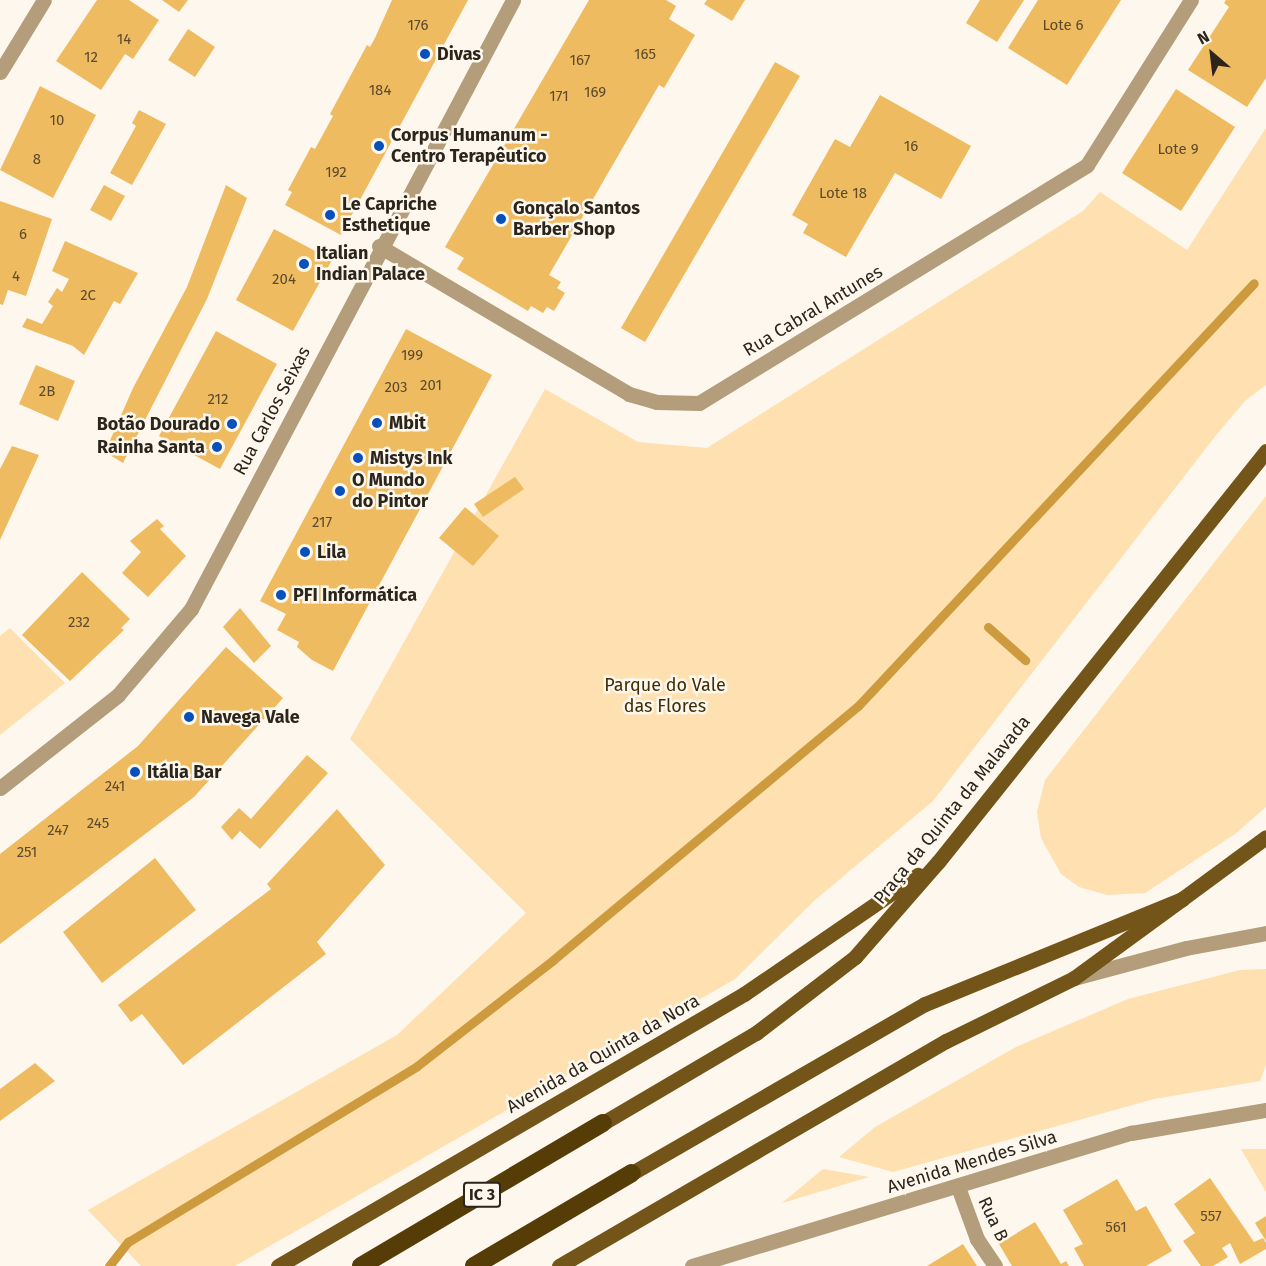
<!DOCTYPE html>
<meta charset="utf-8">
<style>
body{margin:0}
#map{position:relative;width:1266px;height:1266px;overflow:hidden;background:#fdf7ed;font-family:"Fira Sans",sans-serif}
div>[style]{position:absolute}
.green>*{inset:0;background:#fee0b1}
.stream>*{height:9px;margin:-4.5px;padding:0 4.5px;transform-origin:4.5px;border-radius:4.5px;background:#cd9b3e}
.building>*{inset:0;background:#efbb61}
.minor>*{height:15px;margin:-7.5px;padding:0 7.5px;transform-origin:7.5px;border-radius:7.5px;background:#b39d7a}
.major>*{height:15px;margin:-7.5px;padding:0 7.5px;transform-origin:7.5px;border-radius:7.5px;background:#735419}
.highway>*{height:18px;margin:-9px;padding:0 9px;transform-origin:9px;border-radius:9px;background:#563c07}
.dots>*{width:16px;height:16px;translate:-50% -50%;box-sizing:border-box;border:3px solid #fdf7ed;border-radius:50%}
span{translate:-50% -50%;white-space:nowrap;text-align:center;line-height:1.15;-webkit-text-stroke:5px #fdf7ed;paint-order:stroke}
.number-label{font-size:15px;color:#5c4a2d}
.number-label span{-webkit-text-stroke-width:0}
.shield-label span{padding:2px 4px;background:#fdf7ed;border:2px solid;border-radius:4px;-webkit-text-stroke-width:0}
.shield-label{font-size:16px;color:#2b251c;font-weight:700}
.poi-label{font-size:18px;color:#2b251c;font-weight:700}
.left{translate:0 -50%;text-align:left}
.right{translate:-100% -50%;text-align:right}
.street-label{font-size:18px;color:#2b251c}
.park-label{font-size:18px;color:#422e05}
.north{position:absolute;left:1182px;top:24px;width:60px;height:60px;-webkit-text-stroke:4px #fdf7ed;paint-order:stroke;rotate:332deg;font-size:16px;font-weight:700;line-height:24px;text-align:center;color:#2b251c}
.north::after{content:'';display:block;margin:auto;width:21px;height:27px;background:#2b251c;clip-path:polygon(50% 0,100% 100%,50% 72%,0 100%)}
</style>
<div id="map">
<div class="green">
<div style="clip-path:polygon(1266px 128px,1266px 385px,1245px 401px,1217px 434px,933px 801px,815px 900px,735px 979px,235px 1266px,141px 1266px,88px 1210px,397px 1035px,526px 913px,350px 739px,545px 389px,638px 442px,707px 448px,1083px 211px,1100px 192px,1187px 250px)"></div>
<div style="clip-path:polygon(1266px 496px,1266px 807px,1235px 834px,1145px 893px,1107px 895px,1079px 887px,1061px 874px,1041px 838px,1037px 812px,1045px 780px)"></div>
<div style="clip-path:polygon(10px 628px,65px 683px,0 735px,0 636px)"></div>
<div style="clip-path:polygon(1266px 969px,1266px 1065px,1260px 1081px,1154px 1099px,893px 1172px,839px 1157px,875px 1127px,1016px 1047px,1128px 999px,1240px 970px)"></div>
<div style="clip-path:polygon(1241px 1149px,1266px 1149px,1266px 1192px)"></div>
<div style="clip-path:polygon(823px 1169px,869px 1177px,782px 1203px)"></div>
</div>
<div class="stream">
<div style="left:988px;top:627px;width:50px;rotate:41.7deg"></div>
<div style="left:109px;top:1266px;width:31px;rotate:-52deg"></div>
<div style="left:128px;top:1242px;width:338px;rotate:-31.3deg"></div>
<div style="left:417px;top:1066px;width:172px;rotate:-37.9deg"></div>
<div style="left:553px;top:960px;width:397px;rotate:-39.8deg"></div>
<div style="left:858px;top:706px;width:579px;rotate:-46.89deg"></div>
</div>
<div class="building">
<div style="clip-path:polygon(97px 0,129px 0,159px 20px,133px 59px,125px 54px,101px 90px,56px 61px)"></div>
<div style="clip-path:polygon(162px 0,188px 0,179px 12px)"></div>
<div style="clip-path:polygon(392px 0,468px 0,341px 235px,285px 205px,292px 192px,288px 190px,311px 147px,315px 149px,333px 116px,330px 114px,367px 45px,370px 47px,375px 38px)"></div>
<div style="clip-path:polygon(589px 0,666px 0,676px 6px,669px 19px,695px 35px,664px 88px,659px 85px,549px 275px,561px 282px,557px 288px,565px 293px,554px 311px,547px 307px,543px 313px,531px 306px,528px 311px,457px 269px,464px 258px,445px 247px)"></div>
<div style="clip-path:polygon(707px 0,745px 0,732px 21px,704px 4px)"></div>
<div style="clip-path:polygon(980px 0,1024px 0,997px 42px,966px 23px)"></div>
<div style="clip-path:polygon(1038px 0,1121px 0,1067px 85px,1008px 48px)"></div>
<div style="clip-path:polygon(1226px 0,1266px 0,1266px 78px,1247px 107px,1188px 70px,1229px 7px,1224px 3px)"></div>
<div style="clip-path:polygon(188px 29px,215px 47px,195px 77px,168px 60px)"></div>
<div style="clip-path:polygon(775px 62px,800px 76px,645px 342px,621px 328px)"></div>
<div style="clip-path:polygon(40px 86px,96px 115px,53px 198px,0 170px)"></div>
<div style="clip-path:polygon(1176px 89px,1235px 127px,1181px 211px,1122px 173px)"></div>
<div style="clip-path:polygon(880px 95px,971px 146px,941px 199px,895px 173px,846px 257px,803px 233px,808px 224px,792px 215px,835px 139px,850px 147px)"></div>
<div style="clip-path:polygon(139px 110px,166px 124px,132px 185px,110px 173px,136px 126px,132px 123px)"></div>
<div style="clip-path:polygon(104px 185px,125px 196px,111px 221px,90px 210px)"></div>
<div style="clip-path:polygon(226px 185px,247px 198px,207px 299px,123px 463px,105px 452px,133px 388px,187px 287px)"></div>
<div style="clip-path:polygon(0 201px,52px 219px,26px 296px,8px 290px,3px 305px,0 304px)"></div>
<div style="clip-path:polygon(274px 229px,332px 260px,293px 331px,236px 300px)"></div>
<div style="clip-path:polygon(65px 241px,138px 273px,120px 304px,114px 301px,84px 355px,73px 346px,22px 327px,27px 318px,42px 324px,53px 306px,48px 302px,57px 288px,62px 292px,69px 279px,52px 271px)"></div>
<div style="clip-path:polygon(406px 329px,492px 375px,333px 671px,312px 660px,297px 647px,299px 642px,277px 630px,286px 614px,260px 601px)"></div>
<div style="clip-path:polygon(216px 331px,277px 364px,220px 469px,159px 436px)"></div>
<div style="clip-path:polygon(36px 365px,75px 381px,58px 421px,19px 404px)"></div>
<div style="clip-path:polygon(12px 446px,39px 455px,0 540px,0 469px)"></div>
<div style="clip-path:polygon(515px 477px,524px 489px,483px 517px,474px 504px)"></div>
<div style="clip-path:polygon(465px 507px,499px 536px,473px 566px,439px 538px)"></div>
<div style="clip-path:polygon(157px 519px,164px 526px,160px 529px,186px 556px,148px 597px,122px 573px,141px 552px,130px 541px)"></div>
<div style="clip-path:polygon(82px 572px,130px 619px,121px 628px,124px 630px,70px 681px,22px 635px)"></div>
<div style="clip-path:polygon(240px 608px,271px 646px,254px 663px,223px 627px)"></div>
<div style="clip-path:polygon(226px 647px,283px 698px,194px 797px,0 944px,0 854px,138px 746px)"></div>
<div style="clip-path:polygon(307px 755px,328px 773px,260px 849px,240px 831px,232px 840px,221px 827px,239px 808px,251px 819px)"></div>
<div style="clip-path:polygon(337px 809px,385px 865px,317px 942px,326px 954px,183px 1065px,142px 1014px,131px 1022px,118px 1005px,271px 889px,267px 884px)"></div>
<div style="clip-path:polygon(155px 858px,196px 910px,102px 983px,63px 932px)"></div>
<div style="clip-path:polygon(35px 1063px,55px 1081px,0 1121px,0 1089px)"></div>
<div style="clip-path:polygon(1210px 1178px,1254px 1242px,1263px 1238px,1266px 1243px,1266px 1249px,1240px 1264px,1230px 1243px,1222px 1248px,1228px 1257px,1213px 1266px,1201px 1266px,1183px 1241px,1195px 1233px,1174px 1204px)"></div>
<div style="clip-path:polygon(1117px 1179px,1136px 1211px,1146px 1206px,1172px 1251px,1146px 1266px,1084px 1266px,1074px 1248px,1083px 1244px,1063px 1210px)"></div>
<div style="clip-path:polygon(1266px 1216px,1266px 1241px,1255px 1223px)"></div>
<div style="clip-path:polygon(1035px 1222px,1061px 1264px,1066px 1261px,1069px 1266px,1012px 1266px,999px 1244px)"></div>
<div style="clip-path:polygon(963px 1244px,977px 1266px,927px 1266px)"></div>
</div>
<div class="minor">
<div style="left:0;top:72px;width:84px;rotate:-58.6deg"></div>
<div style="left:379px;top:246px;width:291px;rotate:30.6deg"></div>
<div style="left:629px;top:394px;width:29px;rotate:16deg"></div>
<div style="left:657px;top:402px;width:42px;rotate:1.4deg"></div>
<div style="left:699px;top:403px;width:455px;rotate:-31.5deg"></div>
<div style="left:1087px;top:165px;width:195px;rotate:-57.8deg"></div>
<div style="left:0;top:788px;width:150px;rotate:-38.2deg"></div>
<div style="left:118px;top:695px;width:113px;rotate:-49.7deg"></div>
<div style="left:191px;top:609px;width:689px;rotate:-62.13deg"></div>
<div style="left:1074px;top:978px;width:116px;rotate:-15deg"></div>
<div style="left:1186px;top:948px;width:81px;rotate:-10.6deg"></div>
<div style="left:958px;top:1187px;width:55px;rotate:69.9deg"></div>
<div style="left:977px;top:1239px;width:32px;rotate:56deg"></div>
<div style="left:692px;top:1266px;width:459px;rotate:-16.9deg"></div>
<div style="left:1131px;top:1133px;width:137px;rotate:-9.7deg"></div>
</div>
<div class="major">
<div style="left:603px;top:1123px;width:178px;rotate:-30.5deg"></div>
<div style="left:756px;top:1033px;width:125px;rotate:-37.5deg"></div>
<div style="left:855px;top:957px;width:126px;rotate:-48.9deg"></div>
<div style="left:938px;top:862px;width:526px;rotate:-51.41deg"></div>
<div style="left:632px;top:1173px;width:338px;rotate:-30deg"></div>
<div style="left:925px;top:1004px;width:278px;rotate:-22.2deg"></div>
<div style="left:1182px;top:899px;width:104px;rotate:-36.4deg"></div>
<div style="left:278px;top:1266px;width:540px;rotate:-30.27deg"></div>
<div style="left:744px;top:994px;width:211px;rotate:-34.4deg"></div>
<div style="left:559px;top:1266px;width:448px;rotate:-30.2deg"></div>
<div style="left:946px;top:1041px;width:143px;rotate:-26.2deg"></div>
<div style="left:1074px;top:978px;width:134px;rotate:-36.2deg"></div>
</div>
<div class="highway">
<div style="left:361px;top:1266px;width:281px;rotate:-30.6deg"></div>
<div style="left:474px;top:1266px;width:183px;rotate:-30.5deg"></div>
</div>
<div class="dots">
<div style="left:425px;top:54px;background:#0550ba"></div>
<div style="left:379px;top:146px;background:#0550ba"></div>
<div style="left:330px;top:215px;background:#0550ba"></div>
<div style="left:501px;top:219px;background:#0550ba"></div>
<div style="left:304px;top:264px;background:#0550ba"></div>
<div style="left:377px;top:423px;background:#0550ba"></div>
<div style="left:232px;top:424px;background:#0550ba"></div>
<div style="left:217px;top:447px;background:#0550ba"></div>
<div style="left:358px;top:458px;background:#0550ba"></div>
<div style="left:340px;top:491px;background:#0550ba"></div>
<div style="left:305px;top:552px;background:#0550ba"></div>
<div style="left:281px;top:595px;background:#0550ba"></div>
<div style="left:189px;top:717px;background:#0550ba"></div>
<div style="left:135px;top:772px;background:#0550ba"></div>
</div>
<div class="number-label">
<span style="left:418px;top:26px">176</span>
<span style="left:1063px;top:26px">Lote 6</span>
<span style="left:124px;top:40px">14</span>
<span style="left:645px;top:55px">165</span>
<span style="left:91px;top:58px">12</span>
<span style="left:580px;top:61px">167</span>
<span style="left:380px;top:91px">184</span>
<span style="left:595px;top:93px">169</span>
<span style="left:559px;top:97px">171</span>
<span style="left:57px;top:121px">10</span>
<span style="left:911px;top:147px">16</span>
<span style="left:1178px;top:150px">Lote 9</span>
<span style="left:37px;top:160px">8</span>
<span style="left:336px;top:173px">192</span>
<span style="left:843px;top:194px">Lote 18</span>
<span style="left:23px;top:235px">6</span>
<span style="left:16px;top:277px">4</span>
<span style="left:284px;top:280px">204</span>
<span style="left:88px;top:296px">2C</span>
<span style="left:412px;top:356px">199</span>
<span style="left:431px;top:386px">201</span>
<span style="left:396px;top:388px">203</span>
<span style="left:47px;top:392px">2B</span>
<span style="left:218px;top:400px">212</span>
<span style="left:322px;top:523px">217</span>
<span style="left:79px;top:623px">232</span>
<span style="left:115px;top:787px">241</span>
<span style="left:98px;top:824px">245</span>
<span style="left:58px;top:831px">247</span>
<span style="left:27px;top:853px">251</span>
<span style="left:1211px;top:1217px">557</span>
<span style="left:1116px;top:1228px">561</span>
</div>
<div class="shield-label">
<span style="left:482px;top:1195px">IC 3</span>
</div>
<div class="poi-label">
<span class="left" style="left:437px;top:54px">Divas</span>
<span class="left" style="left:391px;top:146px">Corpus Humanum -<br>Centro Terapêutico</span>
<span class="left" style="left:342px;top:215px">Le Capriche<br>Esthetique</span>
<span class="left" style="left:513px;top:219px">Gonçalo Santos<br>Barber Shop</span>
<span class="left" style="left:316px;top:264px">Italian<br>Indian Palace</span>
<span class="left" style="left:389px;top:423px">Mbit</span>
<span class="right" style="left:220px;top:424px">Botão Dourado</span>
<span class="right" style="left:205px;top:447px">Rainha Santa</span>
<span class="left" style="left:370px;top:458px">Mistys Ink</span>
<span class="left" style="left:352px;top:491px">O Mundo<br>do Pintor</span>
<span class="left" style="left:317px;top:552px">Lila</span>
<span class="left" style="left:293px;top:595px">PFI Informática</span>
<span class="left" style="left:201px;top:717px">Navega Vale</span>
<span class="left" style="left:147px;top:772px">Itália Bar</span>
</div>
<div class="street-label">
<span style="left:813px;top:311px;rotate:-31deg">Rua Cabral Antunes</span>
<span style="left:272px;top:411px;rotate:-62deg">Rua Carlos Seixas</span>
<span style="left:952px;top:810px;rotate:-51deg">Praça da Quinta da Malavada</span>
<span style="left:603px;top:1054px;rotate:-30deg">Avenida da Quinta da Nora</span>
<span style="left:972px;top:1162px;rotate:-17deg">Avenida Mendes Silva</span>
<span style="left:993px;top:1219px;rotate:65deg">Rua B</span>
</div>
<div class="park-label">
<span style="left:665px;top:696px">Parque do Vale<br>das Flores</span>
</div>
<div class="north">N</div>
</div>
